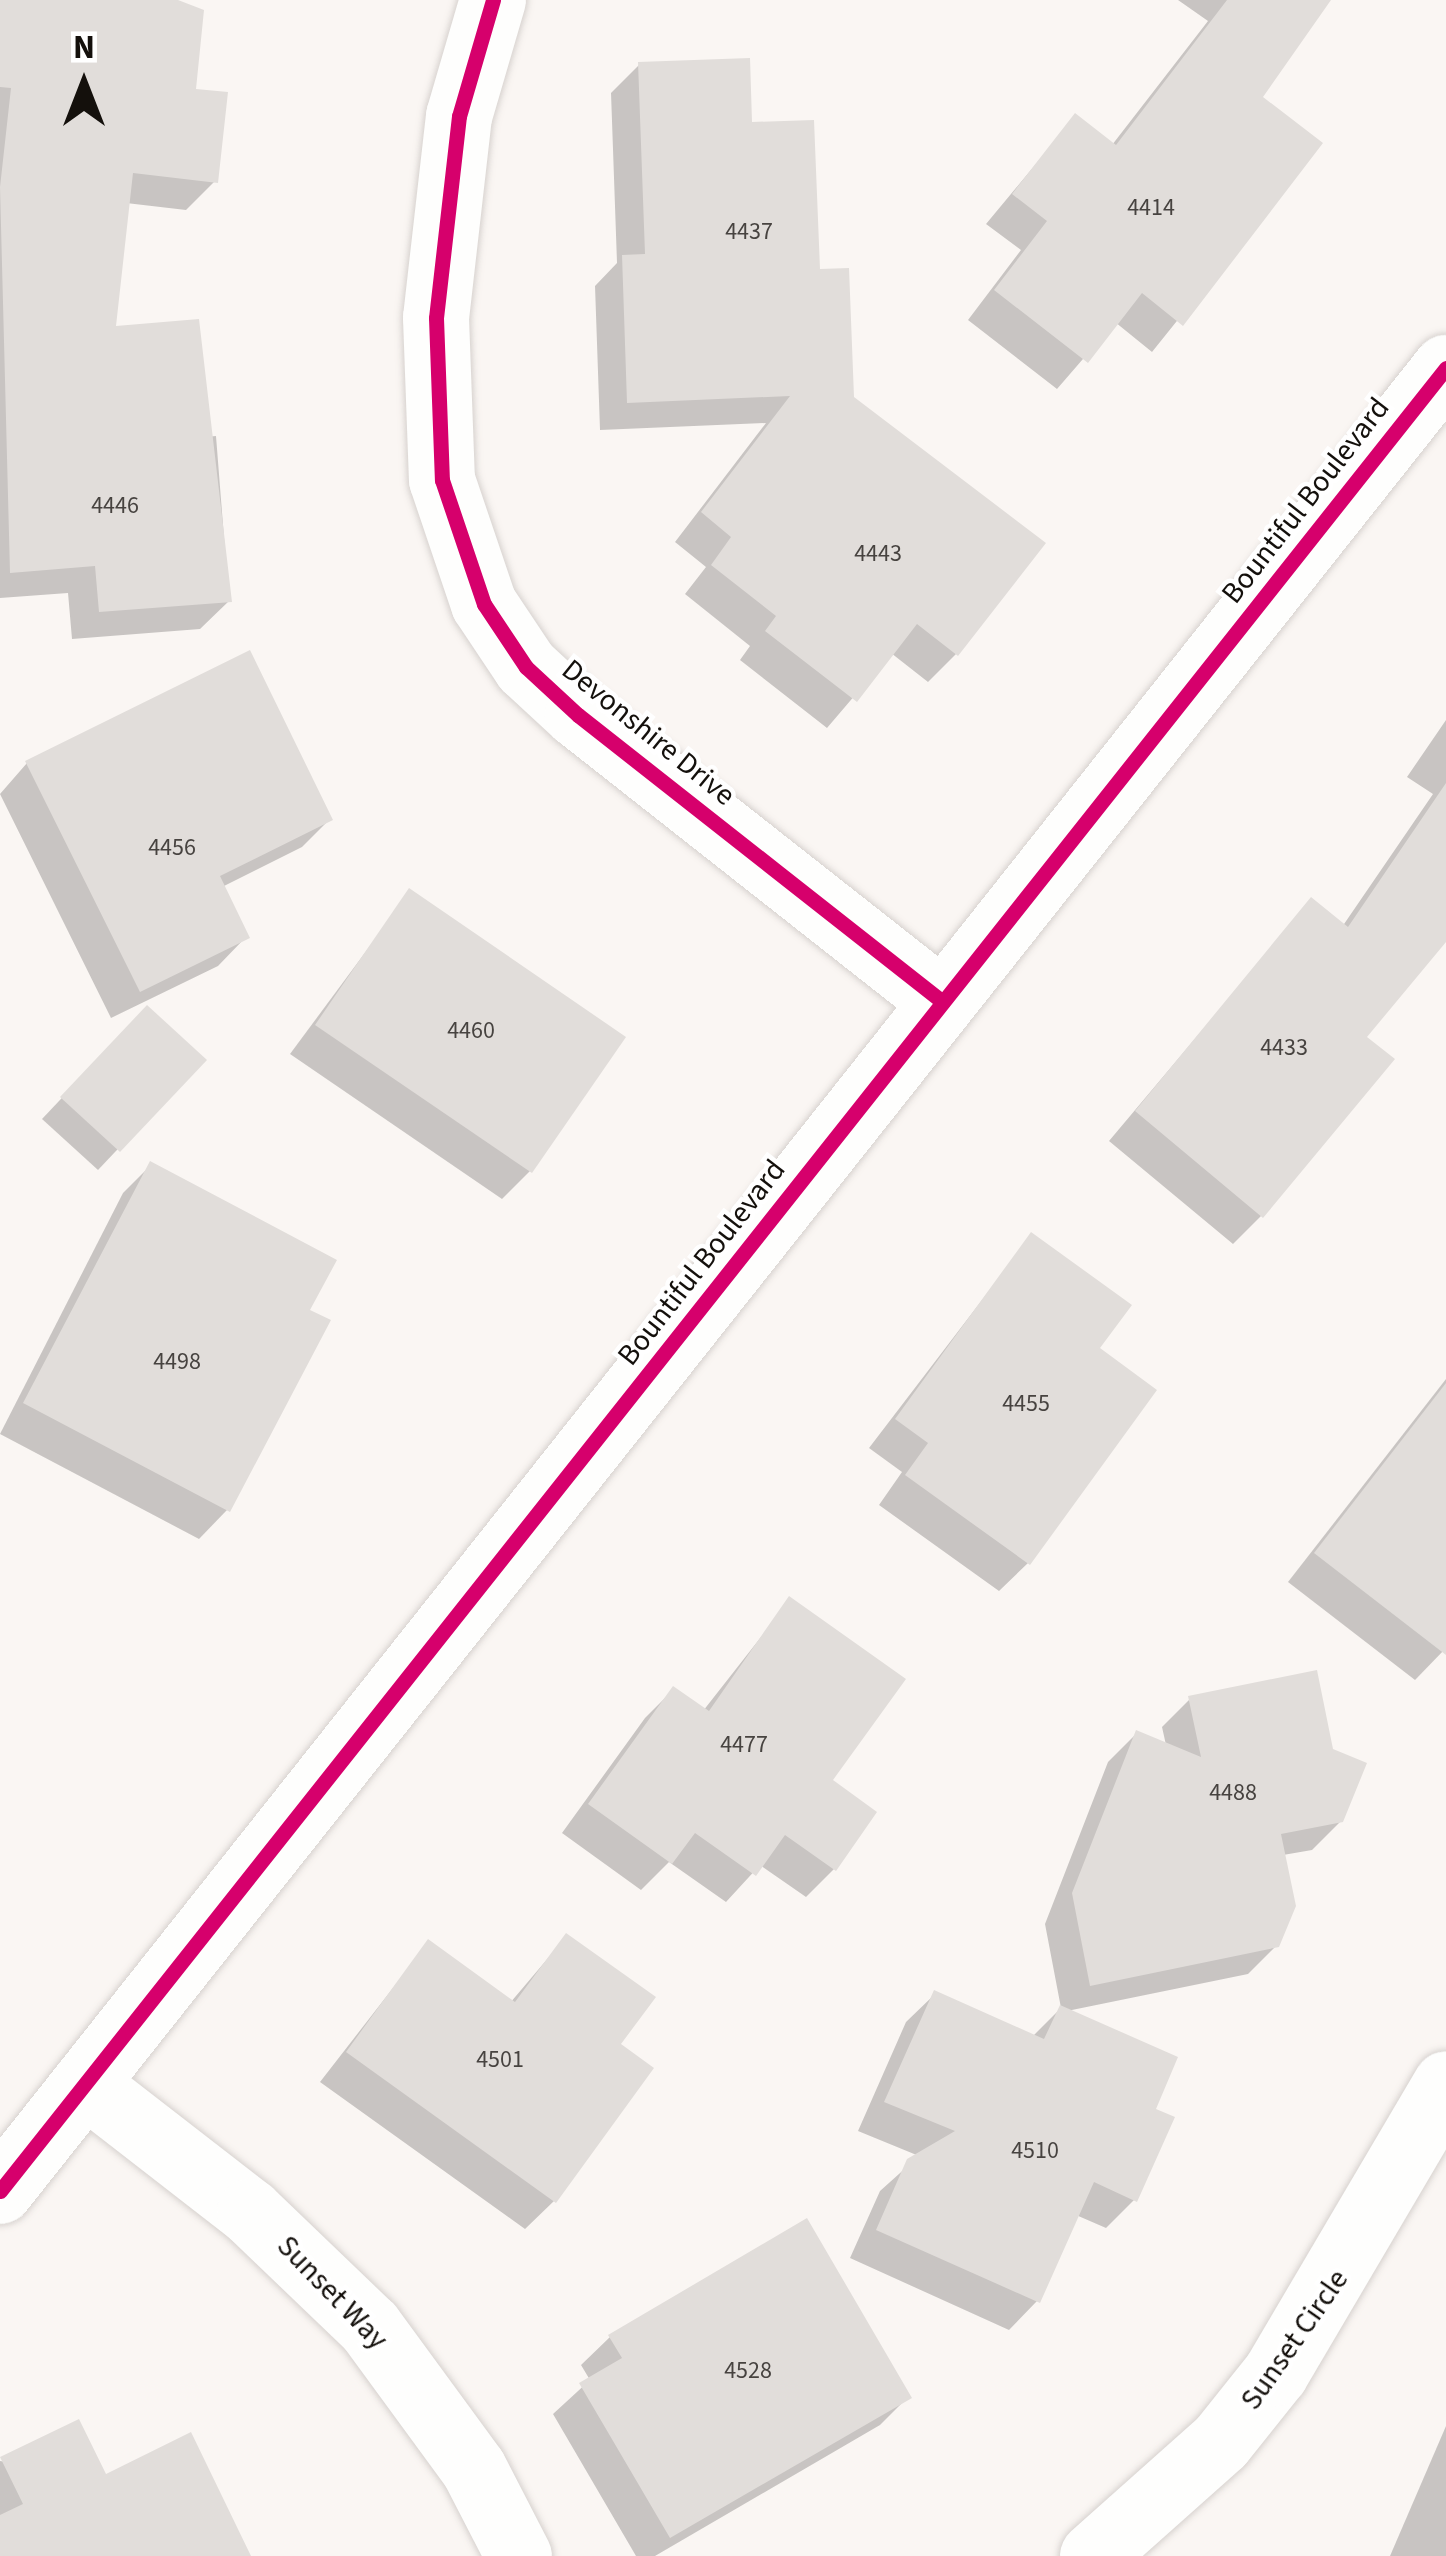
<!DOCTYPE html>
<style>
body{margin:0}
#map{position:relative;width:1446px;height:2556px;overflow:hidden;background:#faf6f3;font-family:"Source Sans 3",sans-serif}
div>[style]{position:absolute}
.shadow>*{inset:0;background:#0003}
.building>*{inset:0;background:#e1ddda}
.roads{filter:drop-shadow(0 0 3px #d7d2cf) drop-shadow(0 0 3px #d7d2cf)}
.street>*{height:66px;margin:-33px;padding:0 33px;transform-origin:33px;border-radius:33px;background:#fefefd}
.secondary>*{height:66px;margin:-33px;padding:0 33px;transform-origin:33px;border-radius:33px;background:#fefefd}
.cycleway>*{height:15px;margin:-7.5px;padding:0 7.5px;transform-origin:7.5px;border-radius:7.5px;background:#d6006c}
span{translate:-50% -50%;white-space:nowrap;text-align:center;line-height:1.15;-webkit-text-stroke:9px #fff;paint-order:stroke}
.number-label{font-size:24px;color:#474340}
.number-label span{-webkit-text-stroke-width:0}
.street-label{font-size:30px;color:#14100c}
.north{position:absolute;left:24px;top:24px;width:120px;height:120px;-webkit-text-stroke:9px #fff;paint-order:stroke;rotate:0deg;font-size:33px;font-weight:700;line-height:48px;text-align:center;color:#14100c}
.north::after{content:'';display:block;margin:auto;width:42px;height:54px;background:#14100c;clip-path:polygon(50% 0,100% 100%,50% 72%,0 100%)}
</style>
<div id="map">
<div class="shadow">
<div style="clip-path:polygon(0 0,175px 0,215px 181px,186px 210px,126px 203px,112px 329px,205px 437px,216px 436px,229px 601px,200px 629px,72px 639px,68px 593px,0 598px)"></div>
<div style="clip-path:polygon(1178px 0,1327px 0,1259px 97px,1319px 144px,1152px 352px,1115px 322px,1057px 389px,968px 320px,1021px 250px,986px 224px,1075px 117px,1112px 145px,1208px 21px)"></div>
<div style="clip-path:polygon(639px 65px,750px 125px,817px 272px,851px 398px,956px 654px,928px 682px,891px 653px,827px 728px,740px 660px,750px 646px,685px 594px,706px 567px,675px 542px,766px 423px,600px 430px,595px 286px,617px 263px,611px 93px)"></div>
<div style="clip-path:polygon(1446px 720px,1446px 937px,1363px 1037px,1261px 1216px,1233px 1244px,1109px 1141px,1311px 901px,1342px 927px,1433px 794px,1407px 777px)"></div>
<div style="clip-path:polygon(27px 763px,330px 819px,302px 847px,222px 887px,246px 937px,218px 966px,111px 1018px,0 794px)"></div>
<div style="clip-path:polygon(410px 892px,530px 1171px,502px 1199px,290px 1054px)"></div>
<div style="clip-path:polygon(127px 1029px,202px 1060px,98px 1170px,42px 1119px)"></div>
<div style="clip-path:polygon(151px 1165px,306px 1311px,227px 1510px,199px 1539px,0 1434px,123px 1193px)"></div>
<div style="clip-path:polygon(1031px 1236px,1095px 1349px,1028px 1563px,999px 1591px,879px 1505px,902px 1472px,869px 1448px)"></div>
<div style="clip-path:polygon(1446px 1379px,1446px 1648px,1415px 1680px,1288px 1582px)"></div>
<div style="clip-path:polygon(790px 1600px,829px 1781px,834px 1869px,806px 1897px,760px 1865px,726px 1902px,669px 1862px,641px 1890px,562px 1833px,645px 1718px,673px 1690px,703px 1711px)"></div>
<div style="clip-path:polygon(1190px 1699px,1341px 1821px,1312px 1850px,1283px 1855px,1277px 1945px,1248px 1974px,1067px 2011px,1152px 2110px,1134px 2200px,1106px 2228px,1076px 2215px,1037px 2301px,1009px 2330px,850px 2258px,880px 2191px,919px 2156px,858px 2131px,906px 2022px,935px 1994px,1032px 2037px,1061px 2008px,1045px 1924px,1108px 1762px,1136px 1734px,1166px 1745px,1162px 1727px)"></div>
<div style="clip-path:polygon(566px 1937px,617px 2045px,554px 2201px,525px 2229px,320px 2082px,428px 1943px,510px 2003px)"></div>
<div style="clip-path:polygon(610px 2337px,908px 2397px,880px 2425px,655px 2556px,636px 2556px,553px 2414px,590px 2380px,581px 2365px)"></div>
<div style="clip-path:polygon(1446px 2426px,1446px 2556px,1390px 2556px)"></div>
<div style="clip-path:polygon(0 2461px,105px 2478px,241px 2556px,0 2556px)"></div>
</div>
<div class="building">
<div style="clip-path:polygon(0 0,178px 0,204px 10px,196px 89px,228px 92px,218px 183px,133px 173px,116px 326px,199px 319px,232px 602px,99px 612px,95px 566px,10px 573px,0 187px,11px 88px,0 87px)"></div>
<div style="clip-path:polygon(1227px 0,1331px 0,1263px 97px,1323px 143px,1183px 326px,1142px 293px,1088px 363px,994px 290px,1047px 221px,1012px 194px,1075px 113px,1116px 145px)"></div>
<div style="clip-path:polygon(750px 58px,752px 122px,814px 120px,820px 269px,849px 268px,854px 397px,1046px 543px,958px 656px,917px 624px,857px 702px,765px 631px,776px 616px,711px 565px,731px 537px,701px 512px,790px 396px,627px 403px,622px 255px,645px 254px,638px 62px)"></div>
<div style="clip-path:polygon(250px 650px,333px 820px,220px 876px,250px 938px,140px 992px,25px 761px)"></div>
<div style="clip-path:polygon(1446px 783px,1446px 942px,1367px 1037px,1395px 1059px,1263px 1218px,1135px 1111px,1311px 897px,1348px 927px)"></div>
<div style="clip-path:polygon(409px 888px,626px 1037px,532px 1173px,315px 1025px)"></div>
<div style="clip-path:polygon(147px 1005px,207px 1060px,120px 1152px,60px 1097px)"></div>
<div style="clip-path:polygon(150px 1161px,337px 1260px,310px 1310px,331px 1320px,230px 1512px,23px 1403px)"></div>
<div style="clip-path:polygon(1031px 1232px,1132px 1305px,1100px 1348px,1157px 1390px,1030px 1565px,905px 1475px,928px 1443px,895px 1419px)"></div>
<div style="clip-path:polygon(1446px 1383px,1446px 1655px,1314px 1553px)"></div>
<div style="clip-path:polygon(789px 1596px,906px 1679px,833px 1780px,877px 1812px,836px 1871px,785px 1835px,756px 1876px,695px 1833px,672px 1864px,588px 1804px,673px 1686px,709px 1711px)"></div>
<div style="clip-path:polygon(1317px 1670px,1333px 1749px,1367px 1763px,1343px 1822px,1281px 1834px,1296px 1906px,1279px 1947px,1090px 1986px,1072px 1893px,1136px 1730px,1201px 1757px,1188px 1696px)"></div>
<div style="clip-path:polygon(566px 1933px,656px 1997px,621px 2044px,654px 2068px,556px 2203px,346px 2052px,428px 1939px,515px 2002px)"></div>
<div style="clip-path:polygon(934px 1990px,1044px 2039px,1060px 2005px,1178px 2057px,1156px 2109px,1175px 2117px,1137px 2202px,1094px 2182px,1040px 2303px,876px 2230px,907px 2159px,955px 2131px,884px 2102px)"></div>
<div style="clip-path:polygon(807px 2218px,912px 2398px,670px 2538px,579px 2383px,622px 2358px,608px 2335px)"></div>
<div style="clip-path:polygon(79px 2419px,106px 2474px,191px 2432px,251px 2556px,0 2556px,0 2515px,23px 2504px,0 2457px)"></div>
</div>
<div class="roads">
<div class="street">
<div style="left:493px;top:0;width:121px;rotate:106.3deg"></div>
<div style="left:459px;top:116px;width:203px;rotate:96.5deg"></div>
<div style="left:436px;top:318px;width:162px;rotate:87.9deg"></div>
<div style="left:442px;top:480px;width:131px;rotate:71.3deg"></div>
<div style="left:484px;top:604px;width:76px;rotate:56.3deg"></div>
<div style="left:526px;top:667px;width:71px;rotate:42.7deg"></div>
<div style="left:578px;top:715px;width:464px;rotate:38.2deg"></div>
<div style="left:85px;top:2084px;width:209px;rotate:37.8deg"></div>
<div style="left:250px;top:2212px;width:166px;rotate:43.8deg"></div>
<div style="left:370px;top:2327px;width:176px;rotate:53.8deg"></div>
<div style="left:474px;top:2469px;width:98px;rotate:62.7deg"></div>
<div style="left:1093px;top:2556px;width:171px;rotate:-41.7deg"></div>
<div style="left:1221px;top:2442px;width:88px;rotate:-51.4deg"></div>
<div style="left:1276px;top:2373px;width:335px;rotate:-59.5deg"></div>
</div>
<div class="secondary">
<div style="left:0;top:2191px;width:2327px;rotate:-51.58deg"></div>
</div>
</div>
<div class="cycleway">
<div style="left:493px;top:0;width:121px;rotate:106.3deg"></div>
<div style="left:459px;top:116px;width:203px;rotate:96.5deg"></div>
<div style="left:436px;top:318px;width:162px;rotate:87.9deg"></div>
<div style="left:442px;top:480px;width:131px;rotate:71.3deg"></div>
<div style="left:484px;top:604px;width:76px;rotate:56.3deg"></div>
<div style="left:526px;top:667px;width:71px;rotate:42.7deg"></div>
<div style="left:578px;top:715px;width:464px;rotate:38.2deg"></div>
<div style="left:0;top:2191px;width:2327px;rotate:-51.58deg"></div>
</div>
<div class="number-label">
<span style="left:1151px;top:208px">4414</span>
<span style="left:749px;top:232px">4437</span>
<span style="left:115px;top:506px">4446</span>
<span style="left:878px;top:554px">4443</span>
<span style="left:172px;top:848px">4456</span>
<span style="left:471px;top:1031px">4460</span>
<span style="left:1284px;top:1048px">4433</span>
<span style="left:177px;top:1362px">4498</span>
<span style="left:1026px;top:1404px">4455</span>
<span style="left:744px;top:1745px">4477</span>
<span style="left:1233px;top:1793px">4488</span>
<span style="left:500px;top:2060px">4501</span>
<span style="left:1035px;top:2151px">4510</span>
<span style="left:748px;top:2371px">4528</span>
</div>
<div class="street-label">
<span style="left:1306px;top:501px;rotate:-52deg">Bountiful Boulevard</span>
<span style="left:648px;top:733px;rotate:39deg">Devonshire Drive</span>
<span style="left:702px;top:1263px;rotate:-52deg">Bountiful Boulevard</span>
<span style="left:332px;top:2293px;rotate:46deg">Sunset Way</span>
<span style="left:1295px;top:2340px;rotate:-55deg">Sunset Circle</span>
</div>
<div class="north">N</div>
</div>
